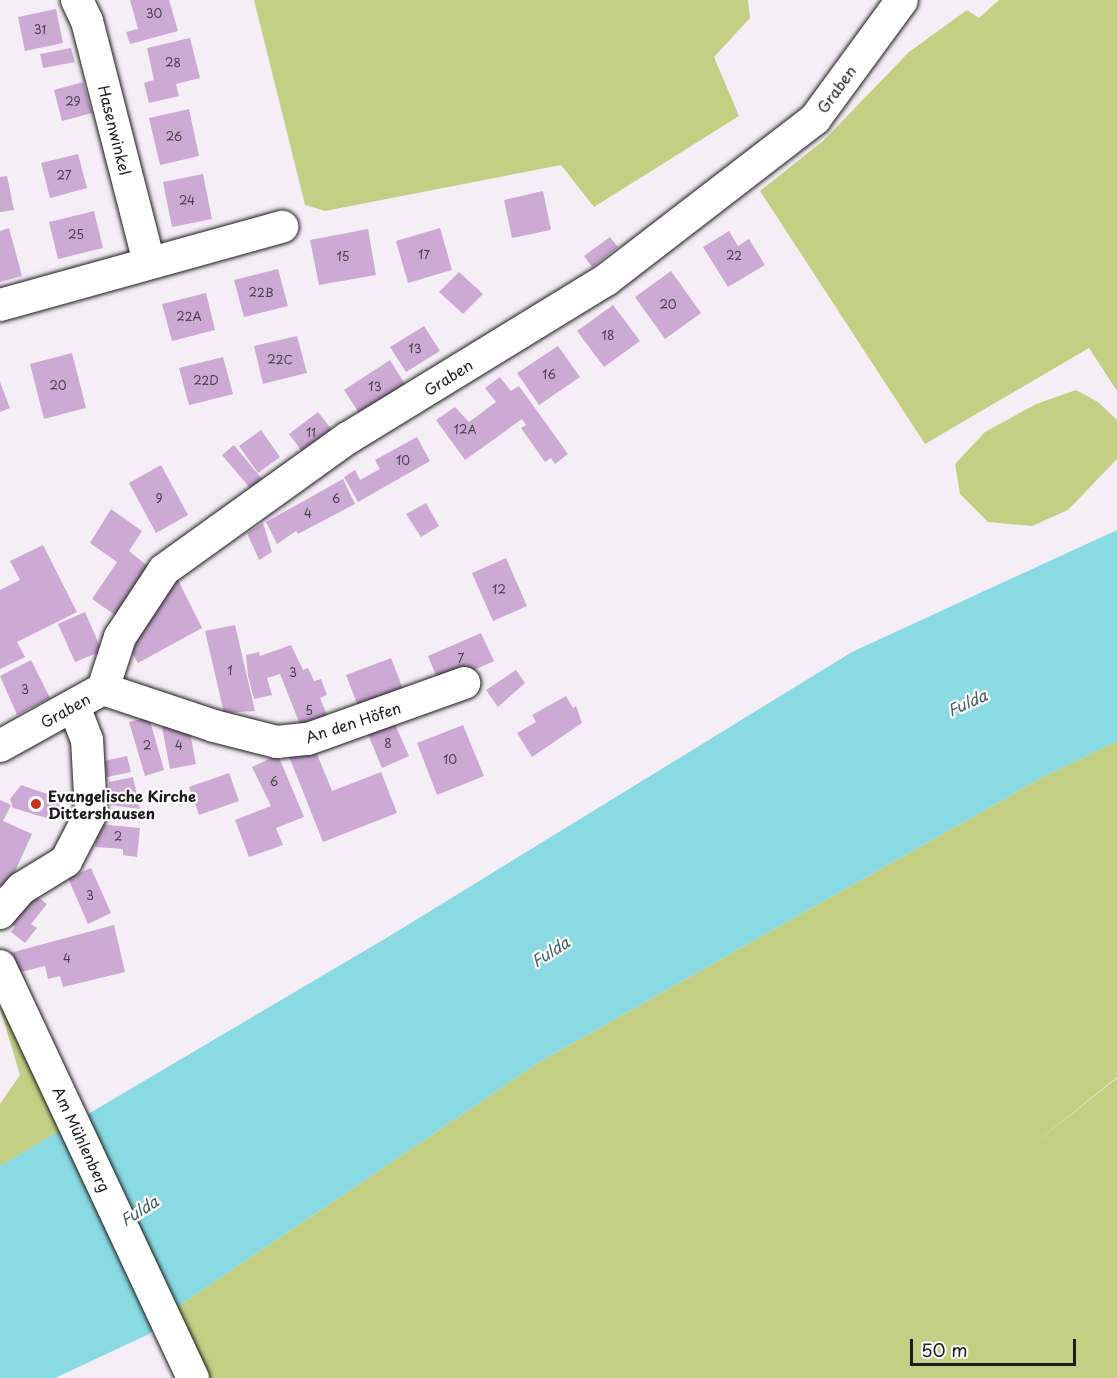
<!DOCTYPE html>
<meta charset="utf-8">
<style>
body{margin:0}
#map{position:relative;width:1117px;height:1378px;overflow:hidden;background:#f5eef6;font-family:"Playpen Sans",sans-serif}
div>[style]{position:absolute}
.green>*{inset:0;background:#c3d084}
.water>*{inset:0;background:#89dae3}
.building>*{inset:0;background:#cdaad4}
.roads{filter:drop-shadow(0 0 2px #1c1c1c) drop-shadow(0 0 2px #1c1c1c)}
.minor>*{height:32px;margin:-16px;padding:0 16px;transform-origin:16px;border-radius:16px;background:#fff}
.dots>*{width:16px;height:16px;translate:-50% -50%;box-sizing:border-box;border:3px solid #fff;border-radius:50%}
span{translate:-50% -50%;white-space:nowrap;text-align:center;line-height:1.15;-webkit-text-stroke:4.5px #fff;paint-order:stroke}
.number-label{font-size:12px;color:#48404a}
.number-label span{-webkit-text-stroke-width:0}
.street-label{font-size:15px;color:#1c1c1c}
.poi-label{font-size:15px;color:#1c1c1c;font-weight:700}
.left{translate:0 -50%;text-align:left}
.water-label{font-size:16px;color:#425e62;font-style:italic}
.scale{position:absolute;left:910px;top:1339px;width:166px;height:27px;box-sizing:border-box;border:3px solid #1c1c1c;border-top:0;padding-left:8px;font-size:18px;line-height:21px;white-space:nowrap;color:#1c1c1c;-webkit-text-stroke:4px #fff;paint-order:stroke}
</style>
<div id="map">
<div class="green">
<div style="clip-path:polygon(254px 0,748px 0,750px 18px,714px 57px,739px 116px,594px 207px,561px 165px,325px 211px,305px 205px)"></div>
<div style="clip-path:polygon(999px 0,1117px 0,1117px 391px,1089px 348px,925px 444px,760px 191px,823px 141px,909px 52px,967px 10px,979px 18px)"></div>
<div style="clip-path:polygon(1076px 390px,1098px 402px,1117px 420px,1117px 459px,1068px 510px,1032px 526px,988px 522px,960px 494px,955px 464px,985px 432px,1036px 404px)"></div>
<div style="clip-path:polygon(1117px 741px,1117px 1077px,1025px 1151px,1117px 1078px,1117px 1378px,198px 1378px,177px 1307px,541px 1061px,1043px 777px)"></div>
<div style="clip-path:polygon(18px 992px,74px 1123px,0 1166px,0 1104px,20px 1075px,0 1008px)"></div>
</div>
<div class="water">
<div style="clip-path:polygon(1117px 530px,1117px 741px,1043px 777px,541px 1061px,177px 1307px,149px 1334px,55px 1378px,0 1378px,0 1166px,393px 934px,852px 652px)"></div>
</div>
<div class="building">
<div style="clip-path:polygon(130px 0,169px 0,178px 31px,130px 44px,126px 32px,138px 29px)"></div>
<div style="clip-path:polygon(56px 9px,63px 43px,25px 51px,18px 17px)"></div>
<div style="clip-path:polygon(190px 38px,200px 78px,176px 84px,179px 96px,149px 103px,144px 83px,154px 80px,147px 48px)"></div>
<div style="clip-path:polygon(71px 48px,75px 62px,43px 68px,40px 54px)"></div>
<div style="clip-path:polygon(83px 82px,92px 113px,62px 121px,54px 90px)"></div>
<div style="clip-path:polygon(189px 109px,199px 156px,160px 165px,149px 118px)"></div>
<div style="clip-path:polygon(78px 154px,87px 188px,50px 198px,41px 163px)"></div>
<div style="clip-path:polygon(203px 174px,212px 219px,172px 227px,163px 182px)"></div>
<div style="clip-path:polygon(7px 176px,14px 210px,0 212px,0 177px)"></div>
<div style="clip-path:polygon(543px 191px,551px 230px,512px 238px,504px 200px)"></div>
<div style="clip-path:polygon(94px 211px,103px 248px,58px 259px,49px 222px)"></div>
<div style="clip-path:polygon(9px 228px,22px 276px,0 282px,0 231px)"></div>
<div style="clip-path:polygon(440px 228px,452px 270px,408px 283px,396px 241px)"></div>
<div style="clip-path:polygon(368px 229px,376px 275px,319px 285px,310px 240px)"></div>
<div style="clip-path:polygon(729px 231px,738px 246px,749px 239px,765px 265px,728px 287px,703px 247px)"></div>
<div style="clip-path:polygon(610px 237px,618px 247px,592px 267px,584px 256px)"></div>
<div style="clip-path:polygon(278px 269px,288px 306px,244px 317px,234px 280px)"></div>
<div style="clip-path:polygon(671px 271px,701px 313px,665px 339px,635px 297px)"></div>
<div style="clip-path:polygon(459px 272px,483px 294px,463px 314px,439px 292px)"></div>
<div style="clip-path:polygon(206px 293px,215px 330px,172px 341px,162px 304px)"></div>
<div style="clip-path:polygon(613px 305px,640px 341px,604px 367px,577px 331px)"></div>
<div style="clip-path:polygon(424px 326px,440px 351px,406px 372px,390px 347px)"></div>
<div style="clip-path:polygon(297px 336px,307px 373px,263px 384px,254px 346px)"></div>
<div style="clip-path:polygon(558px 346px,580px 377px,539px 405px,517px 373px)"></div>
<div style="clip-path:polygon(72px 353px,86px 408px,44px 419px,30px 364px)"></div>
<div style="clip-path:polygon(223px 357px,233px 394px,189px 405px,179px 368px)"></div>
<div style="clip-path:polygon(390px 360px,405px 384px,359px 413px,344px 390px)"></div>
<div style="clip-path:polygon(500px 377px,511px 391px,519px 386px,568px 454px,555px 464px,551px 458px,545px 462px,521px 428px,526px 425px,522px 419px,465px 460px,436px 420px,455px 407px,469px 422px,496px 402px,485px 388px)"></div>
<div style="clip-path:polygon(0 382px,10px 408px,0 412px)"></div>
<div style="clip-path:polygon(318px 412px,333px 431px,304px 454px,289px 434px)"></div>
<div style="clip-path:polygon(261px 430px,280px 457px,258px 473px,239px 446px)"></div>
<div style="clip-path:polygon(417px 437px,430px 461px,358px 502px,344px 477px,355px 470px,360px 480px,380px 469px,375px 460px)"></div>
<div style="clip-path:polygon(234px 445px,262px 479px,250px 488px,222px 455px)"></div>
<div style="clip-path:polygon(161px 465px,188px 515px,156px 533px,129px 483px)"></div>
<div style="clip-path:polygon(343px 479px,355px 504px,298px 534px,296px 531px,277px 544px,266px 522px)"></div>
<div style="clip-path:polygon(426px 503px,439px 526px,421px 537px,406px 514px)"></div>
<div style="clip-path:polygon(111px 509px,142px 531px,129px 551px,150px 568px,118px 617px,92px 599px,117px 562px,90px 543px)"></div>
<div style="clip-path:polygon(263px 523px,272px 552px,259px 560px,247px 533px)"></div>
<div style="clip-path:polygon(43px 545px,77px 612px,17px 642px,25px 657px,0 669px,0 590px,20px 580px,10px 561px)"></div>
<div style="clip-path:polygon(506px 558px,527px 606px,493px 621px,472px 573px)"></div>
<div style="clip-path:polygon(177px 578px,202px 628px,138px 663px,130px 649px)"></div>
<div style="clip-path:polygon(85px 612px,102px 651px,75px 662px,58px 624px)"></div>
<div style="clip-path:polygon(235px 625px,255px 711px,224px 713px,205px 631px)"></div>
<div style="clip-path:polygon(481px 633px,494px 661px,440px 685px,428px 656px)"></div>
<div style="clip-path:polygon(291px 645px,303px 670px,308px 668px,314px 681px,321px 679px,327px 695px,320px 698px,328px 717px,301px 727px,280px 674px,267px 678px,272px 695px,254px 699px,248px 676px,246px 655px,259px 652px,260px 656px)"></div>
<div style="clip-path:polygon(391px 658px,405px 694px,360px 711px,346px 675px)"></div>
<div style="clip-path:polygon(31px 660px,50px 698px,17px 715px,0 676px)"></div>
<div style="clip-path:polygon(516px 670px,525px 683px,498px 707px,486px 690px)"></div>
<div style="clip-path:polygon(566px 696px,573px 708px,576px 706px,582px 723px,532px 757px,517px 733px,536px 722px,532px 715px)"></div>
<div style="clip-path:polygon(149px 717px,164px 770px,145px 776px,129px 722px)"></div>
<div style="clip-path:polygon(393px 720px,409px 756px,382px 768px,367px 732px)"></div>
<div style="clip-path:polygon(188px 722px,196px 764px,170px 769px,162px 727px)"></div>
<div style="clip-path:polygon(463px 725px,484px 776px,437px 795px,417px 743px)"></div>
<div style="clip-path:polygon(313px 744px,332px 791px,381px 772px,397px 813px,323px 842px,288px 754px)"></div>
<div style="clip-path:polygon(278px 755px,304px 817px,276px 828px,283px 845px,249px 857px,235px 820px,271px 806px,252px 767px)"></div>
<div style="clip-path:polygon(127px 756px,131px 772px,107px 777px,104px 761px)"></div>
<div style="clip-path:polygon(229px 773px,239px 801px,199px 815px,189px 787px)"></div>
<div style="clip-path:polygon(133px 777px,140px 809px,110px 805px,109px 782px)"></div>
<div style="clip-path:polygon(21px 785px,62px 799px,57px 816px,52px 814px,50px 819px,13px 808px,10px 799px)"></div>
<div style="clip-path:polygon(0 800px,11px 805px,3px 821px,32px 834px,7px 889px,0 886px)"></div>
<div style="clip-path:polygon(98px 824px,140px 828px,137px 857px,123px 855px,123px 849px,95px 847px)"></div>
<div style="clip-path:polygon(91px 868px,111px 913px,88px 924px,68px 878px)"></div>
<div style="clip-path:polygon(33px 894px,47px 904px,31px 924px,37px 928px,25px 943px,11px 932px,15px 927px,10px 923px)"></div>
<div style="clip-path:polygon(114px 925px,125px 972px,63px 987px,60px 976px,48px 979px,45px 966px,17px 973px,10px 953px)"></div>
</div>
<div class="roads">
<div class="minor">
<div style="left:77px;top:0;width:23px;rotate:65deg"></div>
<div style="left:87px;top:21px;width:249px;rotate:75.6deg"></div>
<div style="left:0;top:305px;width:293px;rotate:-15.5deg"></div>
<div style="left:103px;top:689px;width:117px;rotate:18.4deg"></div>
<div style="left:214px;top:726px;width:65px;rotate:14.3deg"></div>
<div style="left:277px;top:742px;width:31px;rotate:-6deg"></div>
<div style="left:308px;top:739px;width:166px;rotate:-19.7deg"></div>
<div style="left:0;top:746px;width:118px;rotate:-29deg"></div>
<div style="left:103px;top:689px;width:55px;rotate:-71.9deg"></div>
<div style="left:120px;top:637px;width:80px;rotate:-56.7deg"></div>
<div style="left:164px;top:570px;width:226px;rotate:-35.7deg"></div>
<div style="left:348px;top:438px;width:303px;rotate:-31.5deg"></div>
<div style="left:606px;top:280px;width:264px;rotate:-37.6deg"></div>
<div style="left:815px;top:119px;width:147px;rotate:-53.8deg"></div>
<div style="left:0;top:913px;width:33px;rotate:-49deg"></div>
<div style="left:22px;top:888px;width:52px;rotate:-31.5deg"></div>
<div style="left:66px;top:861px;width:54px;rotate:-62.5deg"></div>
<div style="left:91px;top:813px;width:73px;rotate:-93.1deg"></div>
<div style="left:87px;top:740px;width:36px;rotate:-111deg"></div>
<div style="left:0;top:966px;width:455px;rotate:64.9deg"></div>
</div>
</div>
<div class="dots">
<div style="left:36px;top:804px;background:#c8321e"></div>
</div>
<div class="number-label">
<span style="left:154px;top:14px">30</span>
<span style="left:40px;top:30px">31</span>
<span style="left:173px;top:63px">28</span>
<span style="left:73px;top:102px">29</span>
<span style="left:174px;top:137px">26</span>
<span style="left:64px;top:176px">27</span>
<span style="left:187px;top:201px">24</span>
<span style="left:76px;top:235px">25</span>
<span style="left:424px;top:255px">17</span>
<span style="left:734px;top:256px">22</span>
<span style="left:343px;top:257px">15</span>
<span style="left:261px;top:293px">22B</span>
<span style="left:668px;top:305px">20</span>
<span style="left:189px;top:317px">22A</span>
<span style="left:608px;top:336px">18</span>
<span style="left:415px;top:349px">13</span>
<span style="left:280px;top:360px">22C</span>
<span style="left:549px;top:375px">16</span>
<span style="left:206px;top:381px">22D</span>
<span style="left:58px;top:386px">20</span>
<span style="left:375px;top:387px">13</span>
<span style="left:465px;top:430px">12A</span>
<span style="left:311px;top:433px">11</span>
<span style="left:403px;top:461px">10</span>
<span style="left:159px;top:499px">9</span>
<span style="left:336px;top:499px">6</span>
<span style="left:308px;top:514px">4</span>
<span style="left:499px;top:590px">12</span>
<span style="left:461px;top:659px">7</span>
<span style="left:230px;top:671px">1</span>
<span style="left:293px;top:673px">3</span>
<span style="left:25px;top:690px">3</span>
<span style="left:309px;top:711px">5</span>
<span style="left:388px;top:744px">8</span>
<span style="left:147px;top:746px">2</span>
<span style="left:179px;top:746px">4</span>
<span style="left:450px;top:760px">10</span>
<span style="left:274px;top:782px">6</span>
<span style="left:118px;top:837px">2</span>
<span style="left:90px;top:896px">3</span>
<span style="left:67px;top:959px">4</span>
</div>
<div class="street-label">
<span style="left:836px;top:89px;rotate:-54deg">Graben</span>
<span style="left:115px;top:130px;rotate:76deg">Hasenwinkel</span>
<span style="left:448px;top:377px;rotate:-32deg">Graben</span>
<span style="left:65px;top:710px;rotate:-29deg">Graben</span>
<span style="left:353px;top:722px;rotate:-18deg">An den Höfen</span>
<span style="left:82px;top:1139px;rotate:65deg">Am Mühlenberg</span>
</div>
<div class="poi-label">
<span class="left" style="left:48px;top:804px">Evangelische Kirche<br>Dittershausen</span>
</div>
<div class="water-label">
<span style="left:967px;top:702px;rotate:-24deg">Fulda</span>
<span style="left:550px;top:951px;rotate:-32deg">Fulda</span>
<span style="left:139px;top:1210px;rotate:-32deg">Fulda</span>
</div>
<div class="scale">50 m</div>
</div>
